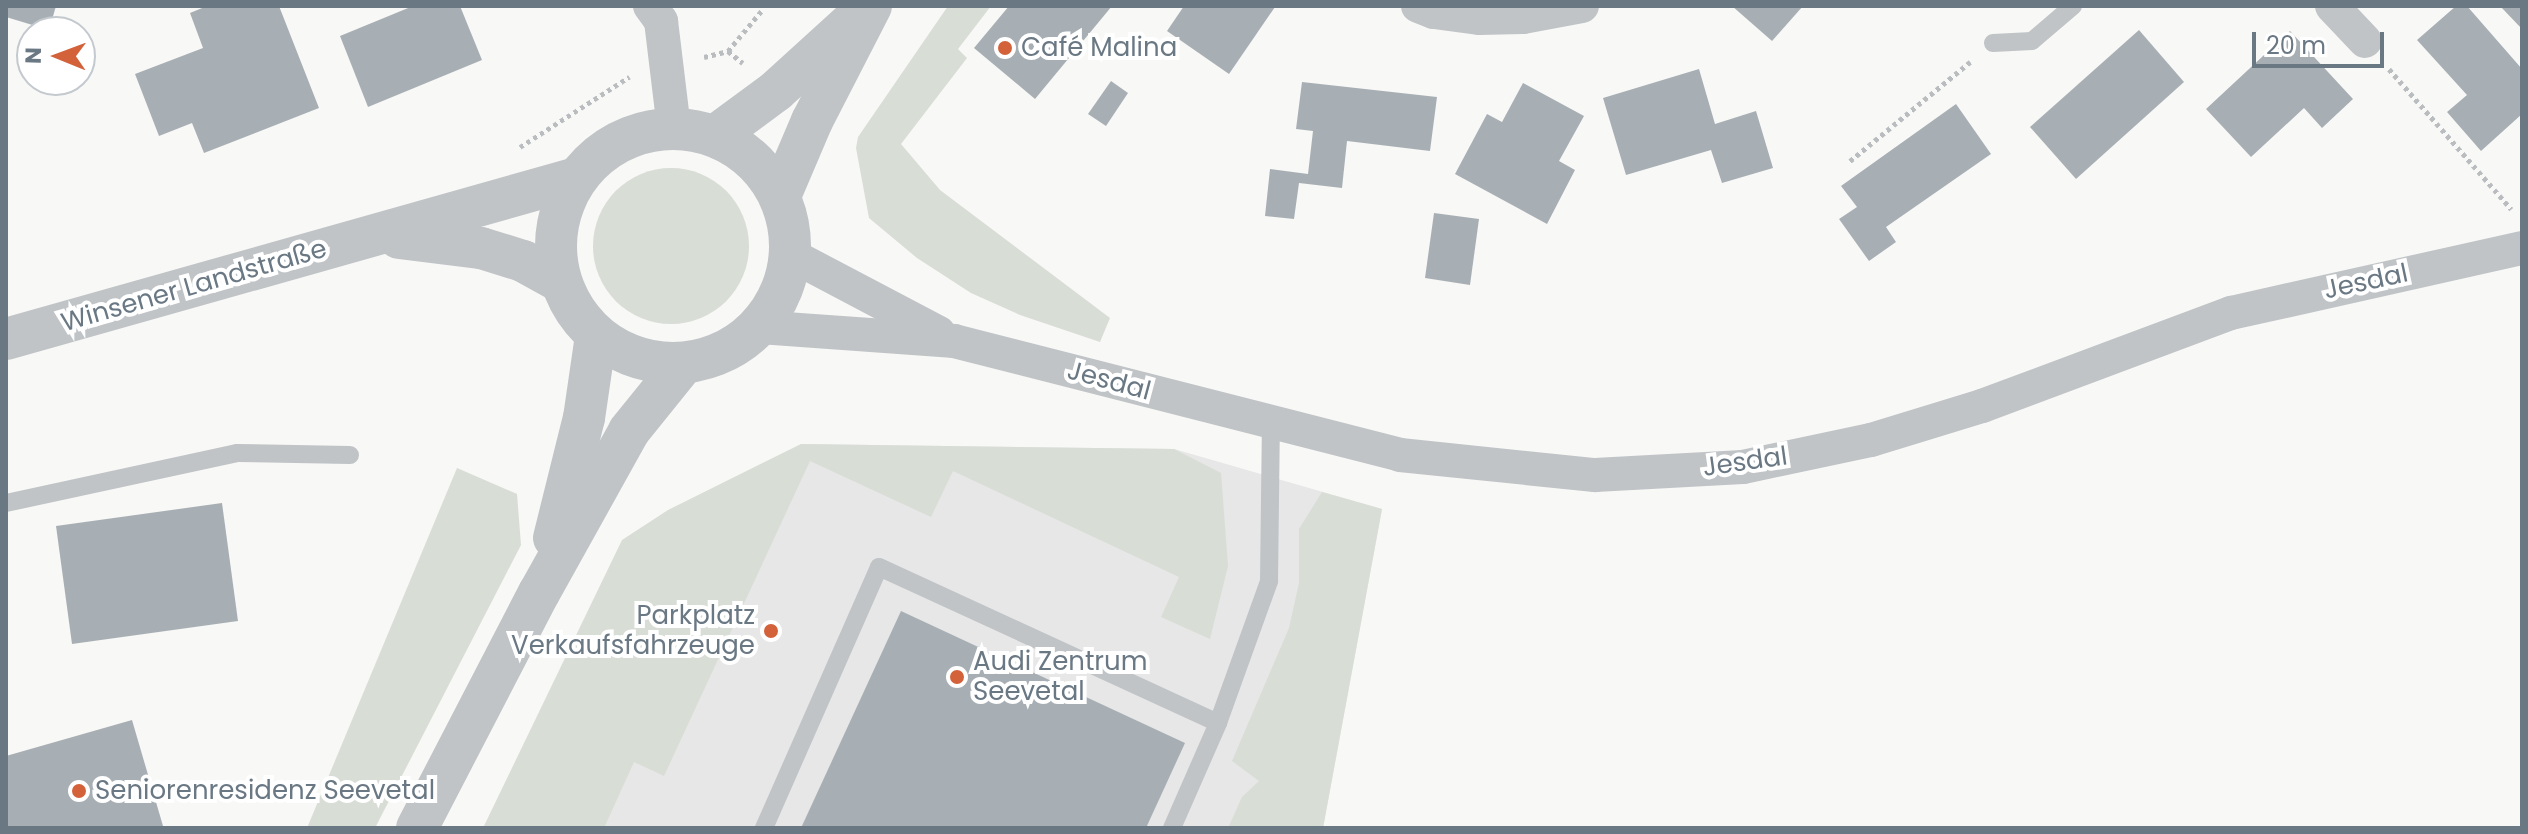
<!DOCTYPE html>
<meta charset="utf-8">
<style>
body{margin:0}
#map{position:relative;width:2528px;height:834px;overflow:hidden;background:#f8f8f6;font-family:Poppins,sans-serif}
div>[style]{position:absolute}
.built>*{inset:0;background:#e6e7e6}
.green>*{inset:0;background:#d8ddd6}
.round{border-radius:50%}
.building>*{inset:0;background:#a8afb4}
.path>*{height:5px;margin-top:-2.5px;transform-origin:0;background:repeating-linear-gradient(90deg,#babdbf 0 4px,transparent 0 8px)}
.service>*{height:18px;margin:-9px;padding:0 9px;transform-origin:9px;border-radius:9px;background:#c0c4c7}
.minor>*{height:34px;margin:-17px;padding:0 17px;transform-origin:17px;border-radius:17px;background:#c0c4c7}
.tertiary>*{height:42px;margin:-21px;padding:0 21px;transform-origin:21px;border-radius:21px;background:#c0c4c7}
.tertiary>.ring{margin:-21px;padding:0;box-sizing:content-box;background:none;border:42px solid #c0c4c7;border-radius:50%}
.dots>*{width:22px;height:22px;translate:-50% -50%;box-sizing:border-box;border:4px solid #fff;border-radius:50%}
span{translate:-50% -50%;white-space:nowrap;text-align:center;line-height:1.15;-webkit-text-stroke:8px #fff;paint-order:stroke}
.poi-label{font-size:26px;color:#6a7884}
.left{translate:0 -50%;text-align:left}
.right{translate:-100% -50%;text-align:right}
.street-label{font-size:26px;color:#6a7884}
.frame{position:absolute;inset:0;border:8px solid #6a7884;pointer-events:none}
.north{position:absolute;left:16px;top:16px;width:80px;height:80px;box-sizing:border-box;background:#fff;border:2px solid #c3c9ce;border-radius:50%;rotate:271deg;font-size:22px;font-weight:700;line-height:32px;text-align:center;color:#6a7884}
.north::after{content:'';display:block;margin:auto;width:28px;height:36px;background:#d3623b;clip-path:polygon(50% 0,100% 100%,50% 72%,0 100%)}
.scale{position:absolute;left:2252px;top:32px;width:132px;height:36px;box-sizing:border-box;border:4px solid #6a7884;border-top:0;padding-left:10px;font-size:24px;line-height:28px;white-space:nowrap;color:#6a7884;-webkit-text-stroke:6px #fff;paint-order:stroke}
</style>
<div id="map">
<div class="built">
<div style="clip-path:polygon(801px 444px,1174px 449px,1382px 509px,1323px 828px,531px 828px)"></div>
</div>
<div class="green">
<div style="clip-path:polygon(948px 6px,991px 6px,958px 49px,967px 58px,901px 144px,940px 190px,1110px 318px,1100px 342px,1020px 315px,971px 293px,917px 258px,869px 218px,856px 148px,858px 137px)"></div>
<div class="round" style="left:593px;top:168px;width:156px;height:156px"></div>
<div style="clip-path:polygon(801px 444px,1174px 449px,1221px 473px,1228px 566px,1210px 639px,1161px 617px,1179px 577px,953px 471px,931px 517px,810px 461px,664px 776px,634px 762px,604px 828px,483px 828px,622px 540px,668px 510px)"></div>
<div style="clip-path:polygon(457px 468px,517px 494px,521px 545px,375px 828px,307px 828px)"></div>
<div style="clip-path:polygon(1322px 492px,1382px 509px,1323px 828px,1228px 828px,1242px 797px,1259px 781px,1232px 761px,1289px 628px,1299px 583px,1299px 529px)"></div>
</div>
<div class="building">
<div style="clip-path:polygon(6px 6px,56px 6px,49px 30px,6px 17px)"></div>
<div style="clip-path:polygon(207px 6px,279px 6px,319px 108px,204px 153px,192px 123px,159px 136px,135px 74px,203px 48px,190px 13px)"></div>
<div style="clip-path:polygon(413px 6px,460px 6px,482px 60px,368px 107px,340px 36px)"></div>
<div style="clip-path:polygon(1009px 6px,1112px 6px,1035px 99px,974px 48px)"></div>
<div style="clip-path:polygon(1184px 6px,1273px 6px,1275px 7px,1229px 74px,1167px 31px)"></div>
<div style="clip-path:polygon(1732px 6px,1803px 6px,1772px 41px)"></div>
<div style="clip-path:polygon(2456px 6px,2467px 6px,2522px 69px,2522px 114px,2481px 151px,2447px 112px,2467px 95px,2417px 40px)"></div>
<div style="clip-path:polygon(2500px 6px,2522px 6px,2522px 29px)"></div>
<div style="clip-path:polygon(2139px 30px,2184px 82px,2076px 179px,2030px 127px)"></div>
<div style="clip-path:polygon(2290px 31px,2353px 99px,2322px 128px,2304px 108px,2251px 157px,2206px 109px)"></div>
<div style="clip-path:polygon(1699px 69px,1715px 124px,1756px 111px,1773px 168px,1722px 183px,1711px 150px,1626px 175px,1603px 98px)"></div>
<div style="clip-path:polygon(1111px 81px,1128px 93px,1106px 126px,1088px 114px)"></div>
<div style="clip-path:polygon(1302px 82px,1437px 97px,1430px 151px,1347px 141px,1342px 188px,1299px 183px,1294px 219px,1265px 216px,1270px 169px,1308px 174px,1313px 131px,1296px 129px)"></div>
<div style="clip-path:polygon(1523px 83px,1584px 116px,1559px 161px,1575px 170px,1547px 224px,1455px 174px,1487px 114px,1502px 122px)"></div>
<div style="clip-path:polygon(1956px 104px,1991px 154px,1886px 227px,1896px 242px,1869px 261px,1839px 219px,1857px 207px,1841px 186px)"></div>
<div style="clip-path:polygon(1434px 213px,1479px 219px,1470px 285px,1425px 278px)"></div>
<div style="clip-path:polygon(222px 503px,238px 621px,72px 644px,56px 526px)"></div>
<div style="clip-path:polygon(901px 611px,1185px 743px,1146px 828px,801px 828px)"></div>
<div style="clip-path:polygon(132px 720px,163px 826px,6px 828px,6px 756px)"></div>
</div>
<div class="path">
<div style="left:728px;top:51px;width:19px;rotate:39deg"></div>
<div style="left:704px;top:57px;width:25px;rotate:-14deg"></div>
<div style="left:728px;top:51px;width:55px;rotate:-50.2deg"></div>
<div style="left:2389px;top:69px;width:186px;rotate:48.9deg"></div>
<div style="left:520px;top:147px;width:130px;rotate:-32.7deg"></div>
<div style="left:1850px;top:161px;width:156px;rotate:-39.5deg"></div>
</div>
<div class="service">
<div style="left:1993px;top:43px;width:39px;rotate:-3deg"></div>
<div style="left:2032px;top:41px;width:54px;rotate:-40.5deg"></div>
<div style="left:6px;top:503px;width:236px;rotate:-12.2deg"></div>
<div style="left:237px;top:453px;width:113px;rotate:1deg"></div>
<div style="left:764px;top:828px;width:285px;rotate:-66.2deg"></div>
<div style="left:879px;top:567px;width:373px;rotate:24.7deg"></div>
<div style="left:1172px;top:828px;width:115px;rotate:-66.3deg"></div>
<div style="left:1218px;top:723px;width:151px;rotate:-70.2deg"></div>
<div style="left:1269px;top:581px;width:158px;rotate:-89.3deg"></div>
</div>
<div class="minor">
<div style="left:650px;top:6px;width:19px;rotate:54deg"></div>
<div style="left:661px;top:21px;width:108px;rotate:83.1deg"></div>
<div style="left:1418px;top:6px;width:17px;rotate:21deg"></div>
<div style="left:1434px;top:12px;width:45px;rotate:7.6deg"></div>
<div style="left:1479px;top:18px;width:44px;rotate:-1.3deg"></div>
<div style="left:1523px;top:17px;width:60px;rotate:-10.6deg"></div>
<div style="left:2332px;top:6px;width:48px;rotate:46.7deg"></div>
<div style="left:791px;top:255px;width:167px;rotate:27.8deg"></div>
<div style="left:759px;top:327px;width:196px;rotate:4.1deg"></div>
<div style="left:954px;top:341px;width:460px;rotate:14.3deg"></div>
<div style="left:1400px;top:455px;width:196px;rotate:5.9deg"></div>
<div style="left:1595px;top:475px;width:148px;rotate:-3.1deg"></div>
<div style="left:1743px;top:467px;width:131px;rotate:-11.9deg"></div>
<div style="left:1871px;top:440px;width:116px;rotate:-17deg"></div>
<div style="left:1982px;top:406px;width:266px;rotate:-20.5deg"></div>
<div style="left:2231px;top:313px;width:298px;rotate:-12.6deg"></div>
</div>
<div class="tertiary">
<div class="ring" style="left:556px;top:129px;width:192px;height:192px"></div>
<div style="left:715px;top:136px;width:76px;rotate:-36.4deg"></div>
<div style="left:776px;top:91px;width:105px;rotate:-42.3deg"></div>
<div style="left:780px;top:196px;width:82px;rotate:-66.9deg"></div>
<div style="left:812px;top:121px;width:129px;rotate:-62.8deg"></div>
<div style="left:399px;top:238px;width:83px;rotate:7deg"></div>
<div style="left:481px;top:248px;width:44px;rotate:17.2deg"></div>
<div style="left:523px;top:261px;width:43px;rotate:28.9deg"></div>
<div style="left:6px;top:339px;width:593px;rotate:-15.75deg"></div>
<div style="left:554px;top:538px;width:124px;rotate:-76deg"></div>
<div style="left:584px;top:418px;width:83px;rotate:-81.7deg"></div>
<div style="left:417px;top:828px;width:265px;rotate:-62.6deg"></div>
<div style="left:539px;top:593px;width:185px;rotate:-60.9deg"></div>
<div style="left:629px;top:431px;width:86px;rotate:-51.1deg"></div>
</div>
<div class="dots">
<div style="left:1005px;top:48px;background:#d3623b"></div>
<div style="left:771px;top:631px;background:#d3623b"></div>
<div style="left:957px;top:677px;background:#d3623b"></div>
<div style="left:79px;top:791px;background:#d3623b"></div>
</div>
<div class="poi-label">
<span class="left" style="left:1021px;top:48px">Café Malina</span>
<span class="right" style="left:755px;top:631px">Parkplatz<br>Verkaufsfahrzeuge</span>
<span class="left" style="left:973px;top:677px">Audi Zentrum<br>Seevetal</span>
<span class="left" style="left:95px;top:791px">Seniorenresidenz Seevetal</span>
</div>
<div class="street-label">
<span style="left:2366px;top:282px;rotate:-12deg">Jesdal</span>
<span style="left:194px;top:286px;rotate:-16deg">Winsener Landstraße</span>
<span style="left:1109px;top:381px;rotate:15deg">Jesdal</span>
<span style="left:1745px;top:462px;rotate:-8deg">Jesdal</span>
</div>
<div class="frame"></div>
<div class="north">N</div>
<div class="scale">20 m</div>
</div>
